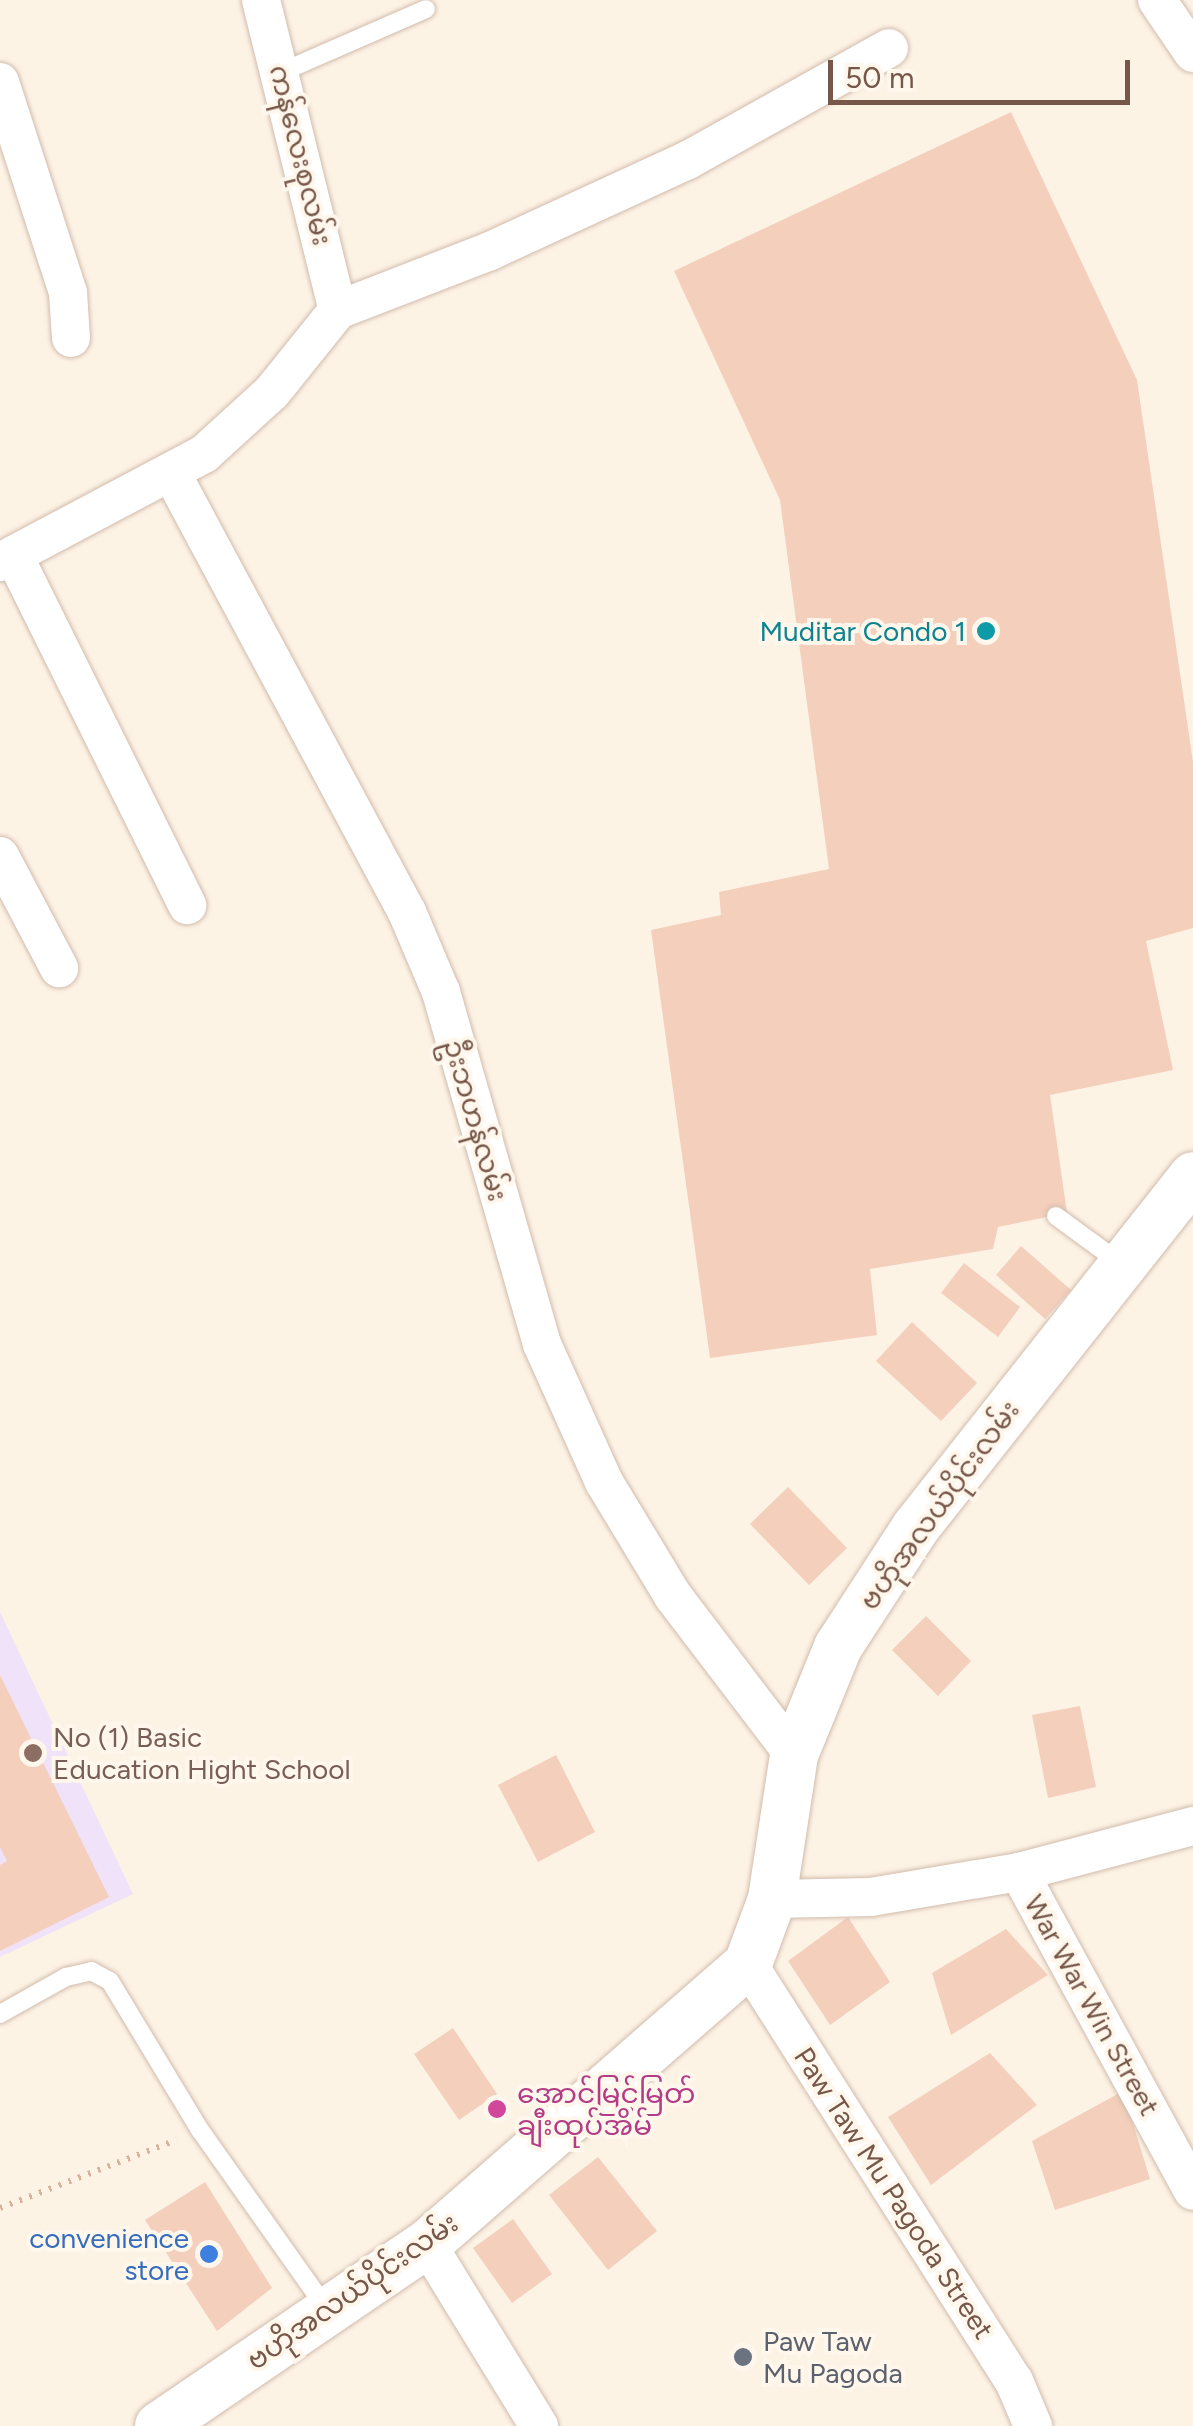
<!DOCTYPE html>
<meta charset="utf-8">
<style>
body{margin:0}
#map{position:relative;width:1193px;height:2426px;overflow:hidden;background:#fdf3e5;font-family:Figtree,"Noto Sans Myanmar",sans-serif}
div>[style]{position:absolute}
.education>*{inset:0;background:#f0e2f9}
.building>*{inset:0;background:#f3cfbc}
.path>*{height:6px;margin-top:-3px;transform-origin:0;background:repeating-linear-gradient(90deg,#d9b29f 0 2.5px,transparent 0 10.5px)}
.roads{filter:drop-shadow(0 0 2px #d1bcad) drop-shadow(0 0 2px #d1bcad)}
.service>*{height:18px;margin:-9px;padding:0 9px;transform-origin:9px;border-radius:9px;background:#fff}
.minor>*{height:38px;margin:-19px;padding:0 19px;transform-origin:19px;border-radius:19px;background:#fff}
.tertiary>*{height:48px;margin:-24px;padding:0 24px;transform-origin:24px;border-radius:24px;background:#fff}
.dots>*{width:28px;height:28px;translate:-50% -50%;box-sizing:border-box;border:5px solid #fff7ec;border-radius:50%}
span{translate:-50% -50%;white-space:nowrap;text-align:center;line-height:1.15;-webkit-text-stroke:8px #fff7ec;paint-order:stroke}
.street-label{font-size:28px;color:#775749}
.culture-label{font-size:28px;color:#0d838f}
.right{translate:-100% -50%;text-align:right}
.education-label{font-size:28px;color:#785e54}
.left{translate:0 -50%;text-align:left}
.hotel-label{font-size:28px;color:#b23c85}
.shop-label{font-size:28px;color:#366cbe}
.worship-label{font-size:28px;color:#5b616d}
.scale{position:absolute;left:828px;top:60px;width:302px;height:45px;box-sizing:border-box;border:5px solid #775749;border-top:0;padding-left:12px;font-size:30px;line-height:35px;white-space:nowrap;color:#775749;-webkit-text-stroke:8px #fff7ec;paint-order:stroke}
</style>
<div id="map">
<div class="education">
<div style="clip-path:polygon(0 1612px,133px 1894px,0 1957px)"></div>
</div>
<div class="building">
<div style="clip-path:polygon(1011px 112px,1137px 380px,1193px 762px,1193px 928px,1146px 941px,1173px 1070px,1050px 1095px,1067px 1213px,998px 1227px,993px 1249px,870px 1269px,877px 1335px,710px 1358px,651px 930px,721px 915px,719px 892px,829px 869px,780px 500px,674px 271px)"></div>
<div style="clip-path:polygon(1021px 1246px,1071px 1290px,1045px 1319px,996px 1275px)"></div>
<div style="clip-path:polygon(964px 1263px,1020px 1307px,998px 1337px,941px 1293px)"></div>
<div style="clip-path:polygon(912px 1322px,977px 1383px,941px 1421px,876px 1361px)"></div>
<div style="clip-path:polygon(788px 1487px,847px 1548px,809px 1585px,750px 1524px)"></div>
<div style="clip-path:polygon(926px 1616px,971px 1661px,938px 1696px,892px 1650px)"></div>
<div style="clip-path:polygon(0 1675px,109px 1897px,0 1951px,0 1865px,7px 1861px,0 1847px)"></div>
<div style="clip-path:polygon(1080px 1706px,1096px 1787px,1048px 1798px,1032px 1715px)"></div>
<div style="clip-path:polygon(556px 1755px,595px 1832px,538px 1862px,498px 1785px)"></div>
<div style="clip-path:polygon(848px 1917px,890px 1982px,830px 2025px,788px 1961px)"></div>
<div style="clip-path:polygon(1006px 1929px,1048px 1975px,951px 2035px,932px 1973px)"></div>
<div style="clip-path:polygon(453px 2028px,497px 2094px,459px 2120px,414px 2054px)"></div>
<div style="clip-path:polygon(990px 2053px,1037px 2105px,931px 2185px,888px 2117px)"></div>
<div style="clip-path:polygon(1123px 2091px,1150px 2179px,1055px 2210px,1032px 2141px)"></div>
<div style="clip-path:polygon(598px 2157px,657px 2231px,608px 2270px,549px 2195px)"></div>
<div style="clip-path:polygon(205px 2182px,272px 2288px,217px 2331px,145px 2220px)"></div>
<div style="clip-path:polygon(513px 2219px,552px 2274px,512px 2303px,473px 2248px)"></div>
</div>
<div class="path">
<div style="left:0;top:2208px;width:189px;rotate:-21.1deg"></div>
</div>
<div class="roads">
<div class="service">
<div style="left:282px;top:72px;width:157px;rotate:-23.6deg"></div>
<div style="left:1056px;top:1216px;width:79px;rotate:36.3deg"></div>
<div style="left:0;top:2014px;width:76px;rotate:-29.3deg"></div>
<div style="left:66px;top:1977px;width:26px;rotate:-13deg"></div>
<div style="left:91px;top:1971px;width:21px;rotate:28deg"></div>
<div style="left:110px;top:1981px;width:174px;rotate:58.9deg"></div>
<div style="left:200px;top:2130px;width:218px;rotate:54.7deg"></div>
</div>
<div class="minor">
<div style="left:261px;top:0;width:319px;rotate:76.1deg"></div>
<div style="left:1157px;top:0;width:64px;rotate:55.8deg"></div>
<div style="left:0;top:82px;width:222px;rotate:72.1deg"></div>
<div style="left:68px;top:293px;width:45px;rotate:86.2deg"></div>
<div style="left:338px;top:310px;width:163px;rotate:-21.2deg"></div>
<div style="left:490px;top:251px;width:218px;rotate:-24.7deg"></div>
<div style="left:688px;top:160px;width:230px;rotate:-29.1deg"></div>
<div style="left:172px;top:474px;width:497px;rotate:61.8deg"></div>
<div style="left:407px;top:912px;width:87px;rotate:67deg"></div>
<div style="left:441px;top:992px;width:366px;rotate:74deg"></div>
<div style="left:542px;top:1344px;width:151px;rotate:65.8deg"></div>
<div style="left:604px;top:1482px;width:133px;rotate:58.8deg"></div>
<div style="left:673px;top:1596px;width:200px;rotate:52.7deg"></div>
<div style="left:14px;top:556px;width:390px;rotate:63.6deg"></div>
<div style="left:0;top:562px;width:231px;rotate:-27.9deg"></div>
<div style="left:204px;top:454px;width:92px;rotate:-42.4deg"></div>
<div style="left:272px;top:392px;width:105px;rotate:-51.2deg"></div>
<div style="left:0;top:856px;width:127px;rotate:62.2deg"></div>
<div style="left:1019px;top:1872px;width:363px;rotate:61.4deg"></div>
<div style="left:772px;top:1899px;width:99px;rotate:-1.2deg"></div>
<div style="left:871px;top:1897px;width:150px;rotate:-9.6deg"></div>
<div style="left:1019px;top:1872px;width:180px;rotate:-14.8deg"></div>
<div style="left:748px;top:1964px;width:495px;rotate:57.5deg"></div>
<div style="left:1014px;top:2381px;width:49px;rotate:67.1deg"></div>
<div style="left:427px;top:2244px;width:214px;rotate:58.4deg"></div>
</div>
<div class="tertiary">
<div style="left:159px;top:2426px;width:324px;rotate:-34.2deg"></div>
<div style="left:427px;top:2244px;width:426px;rotate:-41.1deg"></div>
<div style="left:748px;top:1964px;width:69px;rotate:-69.7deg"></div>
<div style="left:772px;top:1899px;width:146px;rotate:-81.3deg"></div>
<div style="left:794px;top:1755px;width:117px;rotate:-67.8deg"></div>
<div style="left:838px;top:1647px;width:143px;rotate:-57deg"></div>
<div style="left:916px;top:1527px;width:447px;rotate:-51.7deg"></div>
</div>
</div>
<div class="dots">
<div style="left:986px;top:631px;background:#0f9aa8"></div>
<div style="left:33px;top:1753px;background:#8d6e63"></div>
<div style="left:497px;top:2109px;background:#d1479c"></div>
<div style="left:209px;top:2254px;background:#3f7fe0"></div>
<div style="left:743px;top:2357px;background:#6b7280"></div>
</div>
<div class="street-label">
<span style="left:301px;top:155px;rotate:76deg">ကန်လေးစုလမ်း</span>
<span style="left:476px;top:1120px;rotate:74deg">ဦးဘဟန်လမ်း</span>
<span style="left:939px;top:1505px;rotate:-54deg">ဗဟိုအလယ်ပိုင်းလမ်း</span>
<span style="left:1092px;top:2005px;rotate:61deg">War War Win Street</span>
<span style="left:894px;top:2193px;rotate:57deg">Paw Taw Mu Pagoda Street</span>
<span style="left:352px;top:2291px;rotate:-35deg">ဗဟိုအလယ်ပိုင်းလမ်း</span>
</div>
<div class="culture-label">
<span class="right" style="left:966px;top:631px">Muditar Condo 1</span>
</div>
<div class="education-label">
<span class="left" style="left:53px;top:1753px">No (1) Basic<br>Education Hight School</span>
</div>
<div class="hotel-label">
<span class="left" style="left:517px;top:2109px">အောင်မြင့်မြတ်<br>ချီးထုပ်အိမ်</span>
</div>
<div class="shop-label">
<span class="right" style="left:189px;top:2254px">convenience<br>store</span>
</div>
<div class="worship-label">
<span class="left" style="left:763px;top:2357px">Paw Taw<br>Mu Pagoda</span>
</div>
<div class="scale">50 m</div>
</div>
